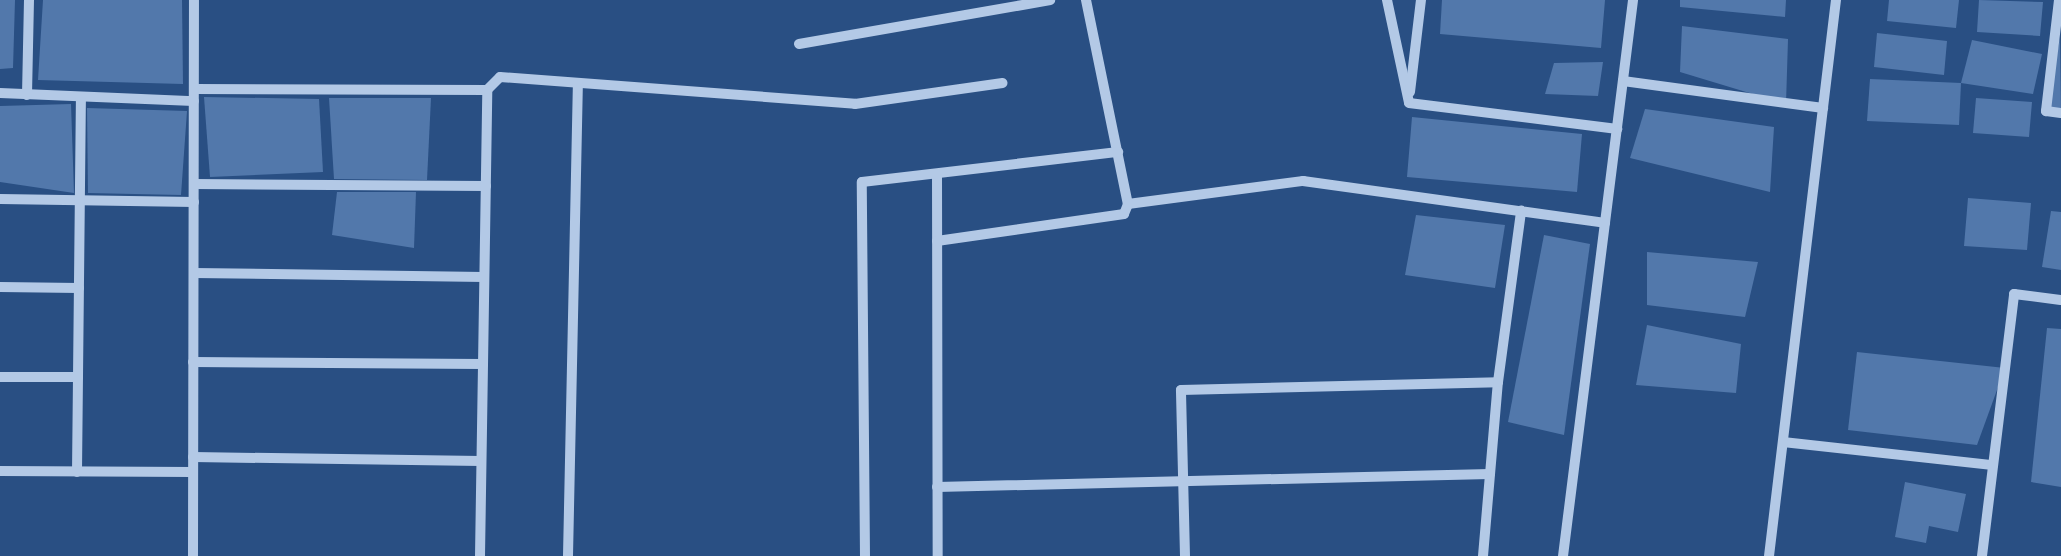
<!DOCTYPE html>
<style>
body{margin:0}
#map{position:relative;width:2061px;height:556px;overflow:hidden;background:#294f83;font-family:"Space Grotesk",sans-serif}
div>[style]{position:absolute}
.building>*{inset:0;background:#5278ab}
.minor>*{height:10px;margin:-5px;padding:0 5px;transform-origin:5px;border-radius:5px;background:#b3c9e6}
span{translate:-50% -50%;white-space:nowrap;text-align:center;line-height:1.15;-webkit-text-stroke:6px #294f83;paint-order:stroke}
</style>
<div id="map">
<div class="building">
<div style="clip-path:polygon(0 0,15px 0,13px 68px,0 69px)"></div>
<div style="clip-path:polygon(43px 0,182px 0,183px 84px,38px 80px)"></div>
<div style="clip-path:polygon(1442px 0,1605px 0,1601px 48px,1440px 34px)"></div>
<div style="clip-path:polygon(1680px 0,1786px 0,1785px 17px,1680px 7px)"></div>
<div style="clip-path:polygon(1889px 0,1959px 0,1956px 28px,1887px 21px)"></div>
<div style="clip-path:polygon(1979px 0,2043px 2px,2040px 36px,1977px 32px)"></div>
<div style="clip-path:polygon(1682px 26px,1788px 39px,1786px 104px,1680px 72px)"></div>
<div style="clip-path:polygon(1877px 33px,1947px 41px,1944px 75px,1874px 67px)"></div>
<div style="clip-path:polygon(2060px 38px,2061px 112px,2046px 111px)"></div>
<div style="clip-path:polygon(1972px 40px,2042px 54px,2033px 94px,1961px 83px)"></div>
<div style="clip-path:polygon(1603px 62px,1598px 96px,1545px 94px,1554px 63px)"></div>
<div style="clip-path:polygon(1870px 79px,1961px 83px,1959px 125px,1867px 121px)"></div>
<div style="clip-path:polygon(204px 97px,319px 99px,323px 172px,210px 177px)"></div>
<div style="clip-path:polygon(329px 98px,431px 98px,427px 180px,334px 179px)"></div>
<div style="clip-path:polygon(1976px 98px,2032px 102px,2029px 137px,1973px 133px)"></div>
<div style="clip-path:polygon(71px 104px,74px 193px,0 182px,0 106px)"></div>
<div style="clip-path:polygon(87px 108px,187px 111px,181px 195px,88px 193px)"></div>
<div style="clip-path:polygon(1645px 109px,1774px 127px,1770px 192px,1630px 158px)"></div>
<div style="clip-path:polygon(1412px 117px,1582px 134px,1577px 192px,1407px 177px)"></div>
<div style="clip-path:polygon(337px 192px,416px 192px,414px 248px,332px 235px)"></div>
<div style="clip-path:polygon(1968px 198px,2031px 203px,2027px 250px,1964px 246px)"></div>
<div style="clip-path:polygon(2051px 211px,2061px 212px,2061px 270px,2042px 267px)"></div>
<div style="clip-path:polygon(1416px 215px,1505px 225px,1495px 288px,1405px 275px)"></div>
<div style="clip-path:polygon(1544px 235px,1590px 244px,1564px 435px,1508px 422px)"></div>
<div style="clip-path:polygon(1647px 252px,1758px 262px,1745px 317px,1647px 305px)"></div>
<div style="clip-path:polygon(1647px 325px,1741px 344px,1736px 393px,1636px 385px)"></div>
<div style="clip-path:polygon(2047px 328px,2061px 329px,2061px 487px,2031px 482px)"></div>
<div style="clip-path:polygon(1857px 352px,2005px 368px,1977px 445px,1848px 430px)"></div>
<div style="clip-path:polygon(1905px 482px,1966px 494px,1958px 532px,1929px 526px,1926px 543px,1895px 537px)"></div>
</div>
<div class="minor">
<div style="left:1086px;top:0;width:208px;rotate:78.4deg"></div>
<div style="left:1128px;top:204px;width:177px;rotate:-7.5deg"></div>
<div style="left:1303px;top:181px;width:305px;rotate:7.9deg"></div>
<div style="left:1387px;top:0;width:105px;rotate:77.9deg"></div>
<div style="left:1409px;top:103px;width:210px;rotate:7.1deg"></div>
<div style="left:2059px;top:0;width:112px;rotate:96.7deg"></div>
<div style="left:2046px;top:111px;width:15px;rotate:8deg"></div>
<div style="left:799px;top:44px;width:255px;rotate:-9.9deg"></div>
<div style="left:1623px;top:81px;width:202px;rotate:7.7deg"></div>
<div style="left:194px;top:89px;width:293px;rotate:0.2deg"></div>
<div style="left:1410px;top:92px;width:93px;rotate:-83.2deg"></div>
<div style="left:0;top:93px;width:194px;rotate:2.4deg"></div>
<div style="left:27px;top:95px;width:95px;rotate:-88.8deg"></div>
<div style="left:937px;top:174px;width:382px;rotate:89.9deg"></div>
<div style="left:194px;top:184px;width:292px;rotate:0.4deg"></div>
<div style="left:0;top:199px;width:194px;rotate:0.9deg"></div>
<div style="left:937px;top:241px;width:189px;rotate:-8.2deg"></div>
<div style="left:1124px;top:214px;width:11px;rotate:-68deg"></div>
<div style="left:194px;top:273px;width:290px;rotate:0.8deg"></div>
<div style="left:0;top:287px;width:79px;rotate:0.7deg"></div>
<div style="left:193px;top:362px;width:290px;rotate:0.4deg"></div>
<div style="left:0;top:377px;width:78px"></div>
<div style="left:1783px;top:442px;width:211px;rotate:6.3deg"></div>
<div style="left:193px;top:457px;width:288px;rotate:0.8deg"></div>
<div style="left:0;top:471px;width:193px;rotate:0.3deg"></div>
<div style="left:77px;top:472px;width:375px;rotate:-89.4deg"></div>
<div style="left:937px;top:487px;width:553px;rotate:-1.35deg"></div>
<div style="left:193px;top:556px;width:556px;rotate:-89.9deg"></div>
<div style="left:480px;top:556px;width:466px;rotate:-89.1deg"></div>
<div style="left:487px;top:90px;width:18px;rotate:-45deg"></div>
<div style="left:500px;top:77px;width:356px;rotate:4.3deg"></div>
<div style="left:855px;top:104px;width:149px;rotate:-8.1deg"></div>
<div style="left:568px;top:556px;width:473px;rotate:-88.8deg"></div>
<div style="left:865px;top:556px;width:374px;rotate:-90.5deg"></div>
<div style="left:862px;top:182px;width:258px;rotate:-6.7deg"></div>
<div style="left:1185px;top:556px;width:166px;rotate:-91.4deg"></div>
<div style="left:1181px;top:390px;width:317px;rotate:-1.4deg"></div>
<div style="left:1483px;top:556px;width:175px;rotate:-85.1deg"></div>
<div style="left:1498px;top:382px;width:173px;rotate:-82.3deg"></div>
<div style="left:1563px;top:556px;width:560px;rotate:-82.82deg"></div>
<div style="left:1769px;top:556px;width:560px;rotate:-83.13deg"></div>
<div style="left:1982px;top:556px;width:264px;rotate:-83deg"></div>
<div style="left:2014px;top:294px;width:47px;rotate:7.3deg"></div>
</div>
</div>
